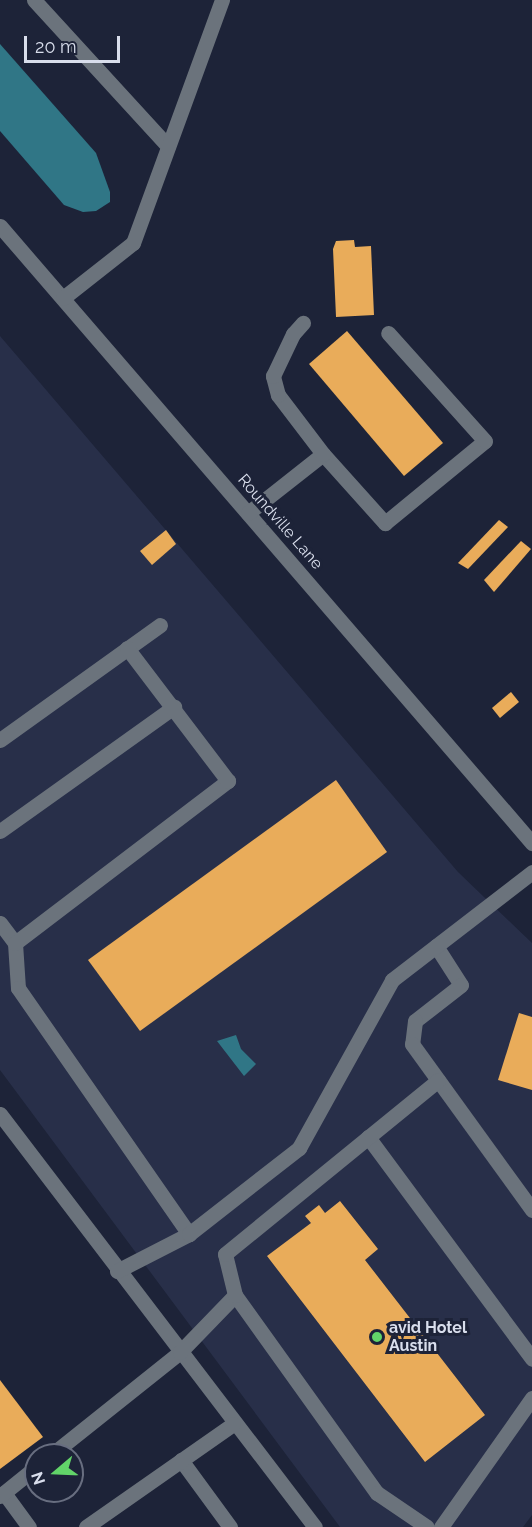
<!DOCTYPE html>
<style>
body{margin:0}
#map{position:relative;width:532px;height:1527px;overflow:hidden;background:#1d2338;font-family:Raleway,sans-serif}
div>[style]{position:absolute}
.built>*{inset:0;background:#282f49}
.water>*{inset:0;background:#307686}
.building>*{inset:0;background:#e9ac5a}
.minor>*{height:15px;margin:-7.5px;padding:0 7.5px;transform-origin:7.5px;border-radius:7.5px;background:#6b737c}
.dots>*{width:16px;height:16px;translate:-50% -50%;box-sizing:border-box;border:3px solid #1d2338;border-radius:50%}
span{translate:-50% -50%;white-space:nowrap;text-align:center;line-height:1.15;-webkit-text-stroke:6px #1d2338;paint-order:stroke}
.street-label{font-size:16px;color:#d9deec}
.poi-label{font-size:16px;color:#d9deec;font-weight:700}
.left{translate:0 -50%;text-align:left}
.north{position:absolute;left:24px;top:1443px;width:60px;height:60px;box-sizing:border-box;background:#1d2338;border:2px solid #686e80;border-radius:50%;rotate:251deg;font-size:16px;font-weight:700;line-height:24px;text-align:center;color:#d9deec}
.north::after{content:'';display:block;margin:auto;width:21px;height:27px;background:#62d469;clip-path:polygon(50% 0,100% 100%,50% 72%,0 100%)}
.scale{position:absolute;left:24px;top:36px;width:96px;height:27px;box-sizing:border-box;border:3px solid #d9deec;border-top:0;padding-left:8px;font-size:18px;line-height:21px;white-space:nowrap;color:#d9deec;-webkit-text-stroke:4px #1d2338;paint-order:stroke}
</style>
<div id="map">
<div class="built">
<div style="clip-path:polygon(0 336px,458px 872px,532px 943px,532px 1515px,523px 1527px,340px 1527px,0 1070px)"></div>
</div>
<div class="water">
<div style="clip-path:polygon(0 44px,96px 153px,110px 192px,110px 202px,96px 211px,83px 212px,64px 205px,0 131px)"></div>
<div style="clip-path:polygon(236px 1035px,241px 1049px,256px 1064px,244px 1076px,217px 1041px)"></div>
</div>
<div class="building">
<div style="clip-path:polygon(354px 240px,355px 247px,371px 246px,374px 315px,336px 317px,333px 249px,336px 241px)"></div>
<div style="clip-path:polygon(347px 331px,443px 443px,404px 476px,309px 364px)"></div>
<div style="clip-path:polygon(499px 520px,508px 527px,468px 569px,458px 563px)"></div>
<div style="clip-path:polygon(166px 530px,176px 544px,152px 565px,140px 551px)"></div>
<div style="clip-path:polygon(521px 541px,531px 549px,494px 592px,484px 580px)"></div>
<div style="clip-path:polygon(511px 692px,519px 702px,500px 718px,492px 708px)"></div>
<div style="clip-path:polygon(336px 780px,387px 852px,140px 1031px,88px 960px)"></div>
<div style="clip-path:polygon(519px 1013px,532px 1017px,532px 1090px,498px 1080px)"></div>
<div style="clip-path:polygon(340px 1201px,378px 1249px,365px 1260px,485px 1415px,425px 1462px,267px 1256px,311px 1223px,305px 1216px,319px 1205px,325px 1213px)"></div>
<div style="clip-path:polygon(0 1380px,43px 1437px,0 1469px)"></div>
</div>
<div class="minor">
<div style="left:34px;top:0;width:198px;rotate:47.5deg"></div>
<div style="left:0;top:226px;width:815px;rotate:49.23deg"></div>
<div style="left:63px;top:298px;width:89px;rotate:-38.2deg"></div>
<div style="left:133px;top:243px;width:259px;rotate:-69.9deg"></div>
<div style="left:323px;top:454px;width:93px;rotate:48.1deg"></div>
<div style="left:385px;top:523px;width:129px;rotate:-39.4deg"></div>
<div style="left:485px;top:441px;width:145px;rotate:-131.9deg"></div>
<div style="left:248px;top:513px;width:95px;rotate:-38.2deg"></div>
<div style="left:323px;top:454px;width:74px;rotate:-127.3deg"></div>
<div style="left:278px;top:395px;width:20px;rotate:-105deg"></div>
<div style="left:273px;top:376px;width:47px;rotate:-64.5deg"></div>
<div style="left:293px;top:334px;width:15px;rotate:-48deg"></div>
<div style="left:0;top:740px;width:197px;rotate:-35.7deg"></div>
<div style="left:0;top:831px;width:214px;rotate:-35.5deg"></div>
<div style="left:0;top:923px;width:25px;rotate:53deg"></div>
<div style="left:15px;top:943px;width:45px;rotate:86.2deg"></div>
<div style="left:18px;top:988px;width:300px;rotate:55.2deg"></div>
<div style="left:15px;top:943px;width:268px;rotate:-37.3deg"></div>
<div style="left:228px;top:781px;width:167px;rotate:-127.2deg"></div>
<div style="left:436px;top:946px;width:46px;rotate:57.3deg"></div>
<div style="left:461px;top:985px;width:58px;rotate:142deg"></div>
<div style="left:415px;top:1021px;width:23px;rotate:97deg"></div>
<div style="left:412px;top:1044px;width:205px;rotate:54.1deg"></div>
<div style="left:0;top:1114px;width:519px;rotate:52.67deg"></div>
<div style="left:368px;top:1137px;width:276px;rotate:53.5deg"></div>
<div style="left:117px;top:1271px;width:81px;rotate:-27.2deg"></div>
<div style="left:189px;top:1234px;width:140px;rotate:-38deg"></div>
<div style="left:299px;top:1148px;width:192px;rotate:-61deg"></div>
<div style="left:392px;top:980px;width:177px;rotate:-37.6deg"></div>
<div style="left:235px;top:1295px;width:244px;rotate:54.4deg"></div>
<div style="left:377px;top:1493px;width:60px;rotate:34.2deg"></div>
<div style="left:51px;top:1455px;width:165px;rotate:-38.6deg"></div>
<div style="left:180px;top:1352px;width:79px;rotate:-46deg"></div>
<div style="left:235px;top:1295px;width:42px;rotate:-103.7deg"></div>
<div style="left:225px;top:1254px;width:275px;rotate:-39.2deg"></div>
<div style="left:181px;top:1460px;width:83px;rotate:53.8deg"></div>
<div style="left:4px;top:1493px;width:42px;rotate:53.7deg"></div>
<div style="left:0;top:1496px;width:46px;rotate:-38.9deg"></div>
<div style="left:86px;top:1527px;width:179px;rotate:-35deg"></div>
<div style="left:441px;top:1527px;width:158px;rotate:-54.8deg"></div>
</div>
<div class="dots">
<div style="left:377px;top:1337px;background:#62d469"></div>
</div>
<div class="street-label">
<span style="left:280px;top:522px;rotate:49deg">Roundville Lane</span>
</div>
<div class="poi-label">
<span class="left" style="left:389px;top:1337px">avid Hotel<br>Austin</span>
</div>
<div class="north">N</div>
<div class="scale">20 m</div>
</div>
